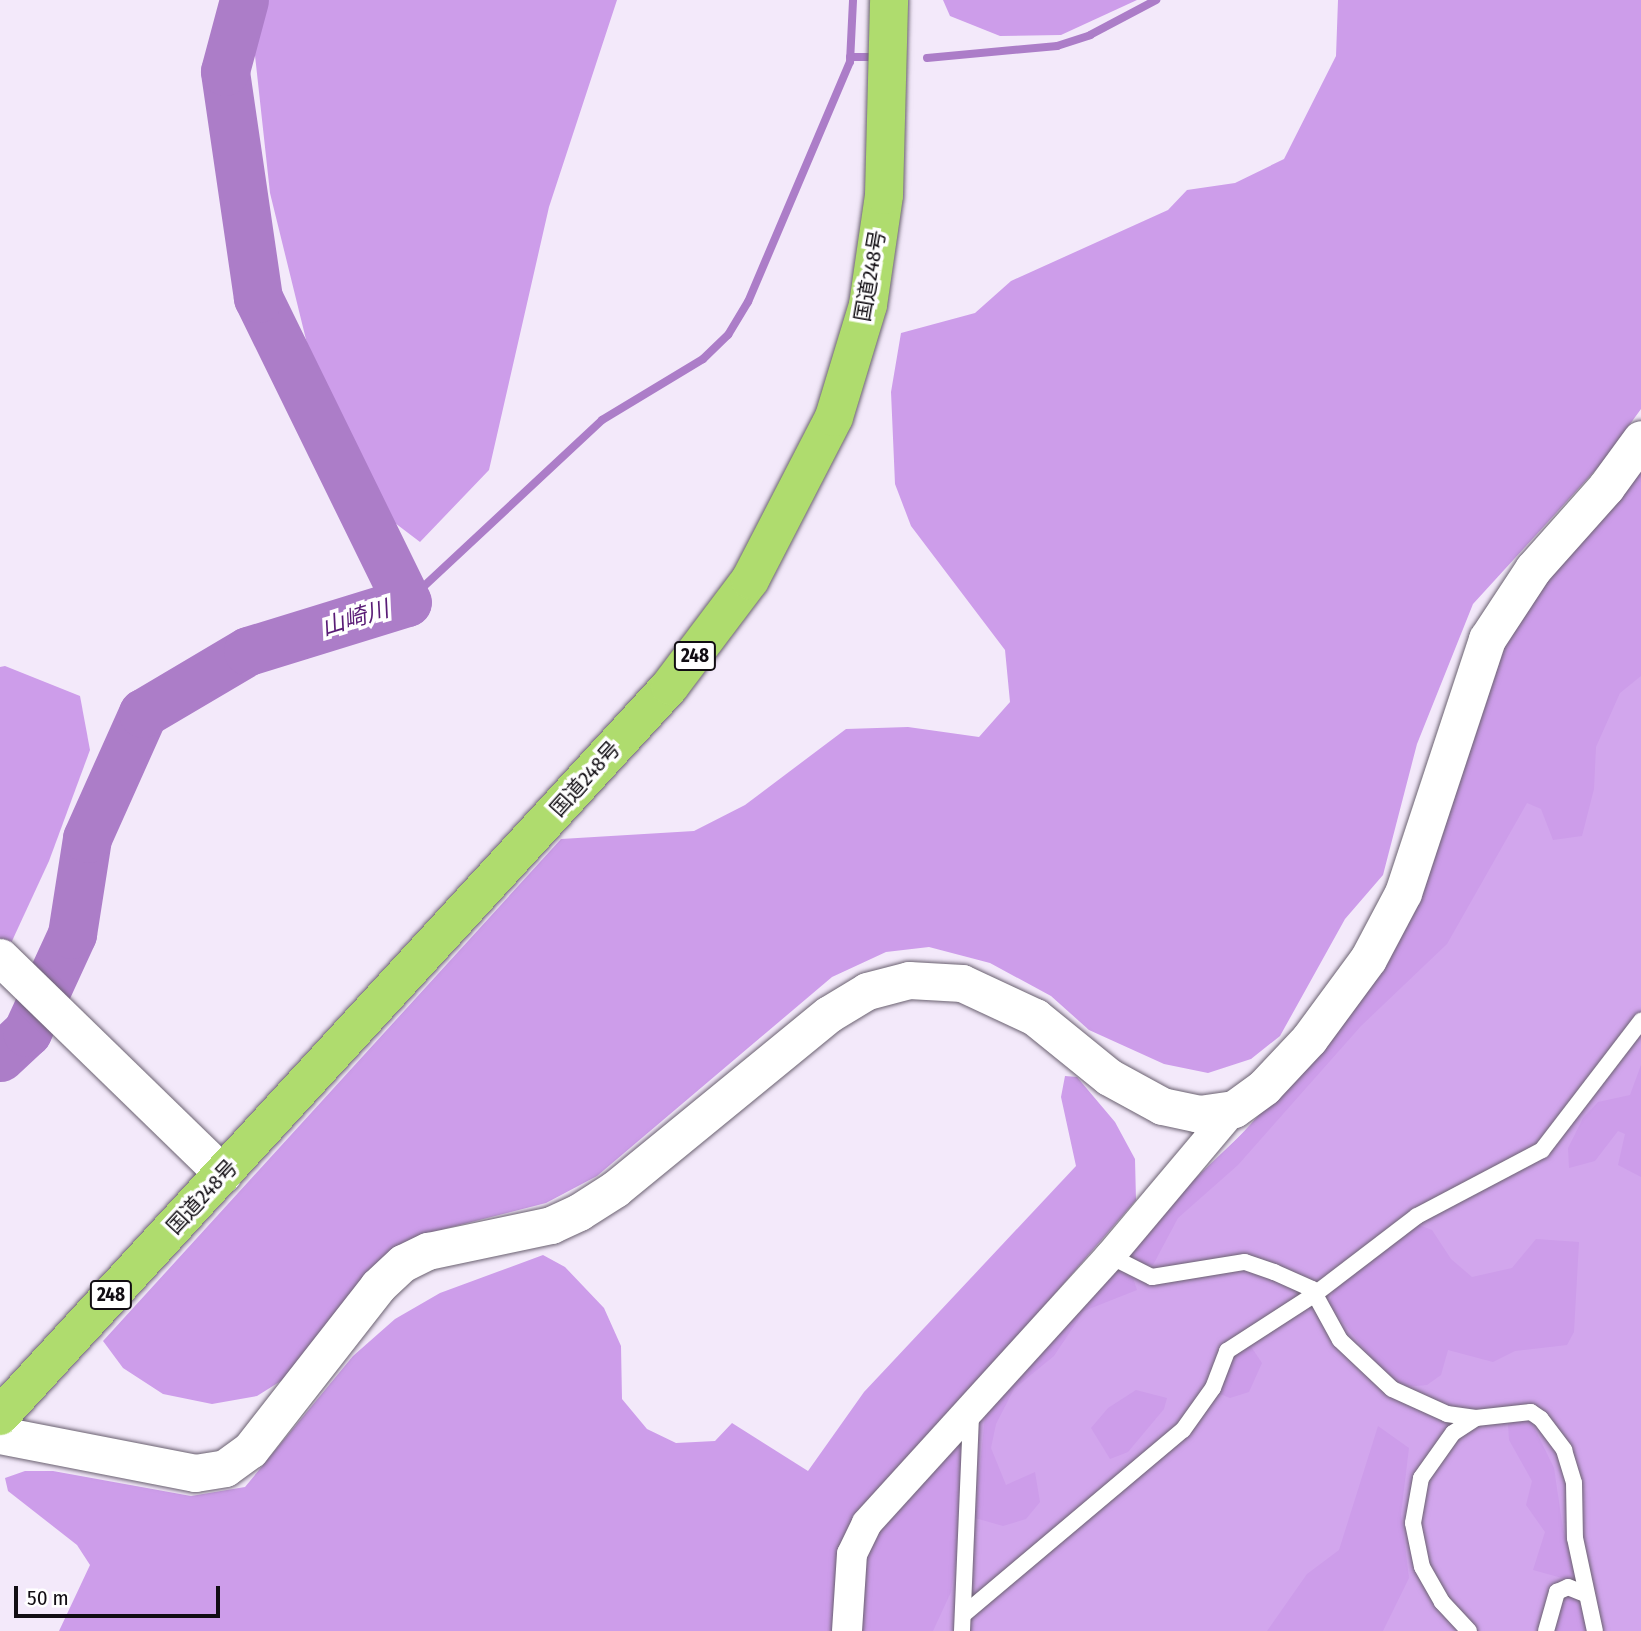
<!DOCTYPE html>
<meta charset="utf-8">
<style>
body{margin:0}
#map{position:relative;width:1641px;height:1631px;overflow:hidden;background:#f3e9fa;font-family:"Fira Sans Condensed","Noto Sans JP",sans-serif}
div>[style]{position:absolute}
.green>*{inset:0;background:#d2a6ed}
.forest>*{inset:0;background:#cd9dea}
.stream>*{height:8px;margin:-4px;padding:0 4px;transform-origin:4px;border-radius:4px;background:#ac7dc8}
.river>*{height:49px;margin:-24.5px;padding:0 24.5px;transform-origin:24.5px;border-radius:24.5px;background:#ac7dc8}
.roads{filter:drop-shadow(0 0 2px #6a6170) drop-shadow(0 0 2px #6a6170)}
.service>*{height:16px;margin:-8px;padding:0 8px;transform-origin:8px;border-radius:8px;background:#fff}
.minor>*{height:30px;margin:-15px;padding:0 15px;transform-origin:15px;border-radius:15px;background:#fff}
.tertiary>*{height:37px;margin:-18.5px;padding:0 18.5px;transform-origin:18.5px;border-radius:18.5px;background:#fff}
.trunk>*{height:38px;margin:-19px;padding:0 19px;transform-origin:19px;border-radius:19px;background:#afdc6e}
span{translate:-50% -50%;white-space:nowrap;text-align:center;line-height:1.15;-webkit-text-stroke:7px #fff;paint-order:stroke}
.shield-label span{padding:2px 5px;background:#fff;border:2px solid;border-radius:5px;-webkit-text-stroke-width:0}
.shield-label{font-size:19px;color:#110d13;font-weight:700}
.street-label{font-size:21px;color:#110d13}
.water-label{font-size:23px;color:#591c76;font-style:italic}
.scale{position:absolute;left:14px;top:1586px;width:206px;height:32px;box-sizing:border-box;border:4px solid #110d13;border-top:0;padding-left:9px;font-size:21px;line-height:24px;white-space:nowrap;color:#110d13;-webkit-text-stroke:5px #fff;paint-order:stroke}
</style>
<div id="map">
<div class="green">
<div style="clip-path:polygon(1641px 469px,1641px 1631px,855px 1631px,869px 1534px,1315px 1055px,1379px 977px,1409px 919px,1490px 676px,1519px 618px)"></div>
</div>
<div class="forest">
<div style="clip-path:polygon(256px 0,617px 0,549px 207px,489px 470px,420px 542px,341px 482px,270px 193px,253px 37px)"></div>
<div style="clip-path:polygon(943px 0,1137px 0,1061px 35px,1000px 36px,950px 16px)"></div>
<div style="clip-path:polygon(1338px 0,1641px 0,1641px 409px,1601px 464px,1473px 604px,1417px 744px,1383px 875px,1345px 919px,1280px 1036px,1251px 1059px,1208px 1073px,1164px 1064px,1089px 1030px,1051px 996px,990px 963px,929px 947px,886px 952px,832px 977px,597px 1176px,546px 1203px,444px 1229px,284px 1379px,257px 1396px,212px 1404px,163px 1394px,123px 1368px,103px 1341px,561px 839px,694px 831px,745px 805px,846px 729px,908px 727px,979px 737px,1010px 702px,1005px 650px,911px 526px,895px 484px,891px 392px,901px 333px,975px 313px,1011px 281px,1168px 210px,1187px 190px,1235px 183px,1284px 159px,1336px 56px)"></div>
<div style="clip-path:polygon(1641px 469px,1641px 676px,1620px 693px,1596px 747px,1594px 789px,1582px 836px,1553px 840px,1541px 809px,1527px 803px,1447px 944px,1361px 1026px,1238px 1165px,1178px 1218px,1153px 1265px,1135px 1265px,1127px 1251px,1141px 1230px,1245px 1131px,1379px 977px,1409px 919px,1490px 676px,1541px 584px)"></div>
<div style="clip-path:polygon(5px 666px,80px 696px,90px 750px,49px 861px,0 967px,0 667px)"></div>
<div style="clip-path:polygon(1641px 1065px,1641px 1177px,1618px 1165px,1625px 1134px,1618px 1131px,1595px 1161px,1569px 1168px,1568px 1148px,1583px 1118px,1598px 1102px,1630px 1095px)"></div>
<div style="clip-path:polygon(1065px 1076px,1077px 1077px,1115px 1122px,1135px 1159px,1136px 1200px,861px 1518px,839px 1631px,59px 1631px,90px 1565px,77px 1545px,8px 1491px,5px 1478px,25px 1471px,53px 1471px,191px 1496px,245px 1487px,353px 1356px,395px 1319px,440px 1293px,543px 1255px,565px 1267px,604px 1308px,621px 1346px,622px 1399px,647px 1429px,676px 1443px,715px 1441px,732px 1423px,808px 1471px,864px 1392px,1076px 1166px,1061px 1097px)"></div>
<div style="clip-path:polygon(1411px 1222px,1432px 1230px,1451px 1259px,1472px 1277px,1512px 1268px,1536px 1239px,1579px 1242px,1574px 1332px,1567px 1345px,1515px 1351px,1493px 1362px,1448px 1350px,1441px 1375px,1427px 1385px,1404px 1387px,1378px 1367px,1329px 1304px,1335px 1286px)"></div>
<div style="clip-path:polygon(1110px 1268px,1133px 1278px,1137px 1290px,1084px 1311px,1054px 1356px,1014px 1389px,996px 1424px,991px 1448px,1006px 1485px,1035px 1472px,1040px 1502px,1026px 1519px,1003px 1526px,975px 1518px,986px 1406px)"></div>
<div style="clip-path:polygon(1248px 1342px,1262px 1363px,1249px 1392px,1230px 1398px,1215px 1392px,1229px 1357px)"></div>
<div style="clip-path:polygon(1136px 1390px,1167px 1398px,1164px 1409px,1128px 1452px,1110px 1459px,1091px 1428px,1108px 1408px)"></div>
<div style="clip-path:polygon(1529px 1417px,1554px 1468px,1563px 1529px,1579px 1576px,1569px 1580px,1533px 1570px,1545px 1532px,1526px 1505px,1532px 1481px,1509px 1440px,1508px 1424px)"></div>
<div style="clip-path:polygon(1378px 1426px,1409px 1448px,1401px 1514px,1409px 1578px,1383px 1631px,1267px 1631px,1307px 1574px,1339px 1550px)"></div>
<div style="clip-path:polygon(958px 1433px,965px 1478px,961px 1523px,951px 1592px,933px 1631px,855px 1631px,869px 1534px)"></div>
<div style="clip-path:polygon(1562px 1593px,1584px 1600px,1591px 1631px,1550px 1631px)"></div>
</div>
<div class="stream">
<div style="left:850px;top:57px;width:18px"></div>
<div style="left:927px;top:58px;width:131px;rotate:-5.3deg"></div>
<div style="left:1057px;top:46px;width:35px;rotate:-18deg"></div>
<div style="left:1090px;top:35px;width:75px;rotate:-27.9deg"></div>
<div style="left:407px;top:602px;width:267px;rotate:-43deg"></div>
<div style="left:602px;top:420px;width:118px;rotate:-31.1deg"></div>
<div style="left:703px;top:359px;width:35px;rotate:-44deg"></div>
<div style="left:728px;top:335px;width:39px;rotate:-59deg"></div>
<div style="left:748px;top:302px;width:261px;rotate:-67deg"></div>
<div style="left:850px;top:62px;width:62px;rotate:-87.2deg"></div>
</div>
<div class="river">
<div style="left:0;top:1057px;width:37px;rotate:-43deg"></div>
<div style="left:27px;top:1032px;width:108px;rotate:-65.3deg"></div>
<div style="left:72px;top:934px;width:97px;rotate:-81.1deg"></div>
<div style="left:87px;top:838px;width:137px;rotate:-65.9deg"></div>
<div style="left:143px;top:713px;width:122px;rotate:-30.6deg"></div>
<div style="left:248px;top:651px;width:166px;rotate:-17.1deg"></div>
<div style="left:407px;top:602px;width:339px;rotate:-116.1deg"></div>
<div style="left:258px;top:298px;width:229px;rotate:-98.3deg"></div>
<div style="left:225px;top:71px;width:73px;rotate:-75deg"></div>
</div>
<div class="roads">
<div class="service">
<div style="left:1110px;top:1256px;width:47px;rotate:26.6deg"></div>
<div style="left:1152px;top:1277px;width:94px;rotate:-9.2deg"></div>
<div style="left:1245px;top:1262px;width:31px;rotate:19deg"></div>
<div style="left:1274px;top:1272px;width:42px;rotate:24.1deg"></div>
<div style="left:1312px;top:1289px;width:58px;rotate:61.2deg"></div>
<div style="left:1340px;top:1340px;width:71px;rotate:43.3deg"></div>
<div style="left:1392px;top:1389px;width:60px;rotate:24.4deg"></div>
<div style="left:1447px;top:1414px;width:29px;rotate:8deg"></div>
<div style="left:1476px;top:1418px;width:55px;rotate:-6.2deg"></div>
<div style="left:1531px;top:1412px;width:12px;rotate:35deg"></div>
<div style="left:1541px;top:1419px;width:39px;rotate:53deg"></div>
<div style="left:1564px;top:1450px;width:34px;rotate:73deg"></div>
<div style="left:1574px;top:1483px;width:55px;rotate:89deg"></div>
<div style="left:1575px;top:1538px;width:95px;rotate:77.9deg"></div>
<div style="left:963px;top:1615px;width:287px;rotate:-40.1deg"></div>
<div style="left:1183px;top:1430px;width:52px;rotate:-54.5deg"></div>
<div style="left:1213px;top:1388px;width:40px;rotate:-69deg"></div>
<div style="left:1227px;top:1351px;width:105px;rotate:-32.9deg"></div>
<div style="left:1315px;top:1294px;width:128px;rotate:-37.4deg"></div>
<div style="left:1417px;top:1216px;width:141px;rotate:-27.8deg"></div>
<div style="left:1542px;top:1150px;width:163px;rotate:-52.5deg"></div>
<div style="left:962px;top:1631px;width:218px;rotate:-87.6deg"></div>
<div style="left:1469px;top:1631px;width:40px;rotate:-133deg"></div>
<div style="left:1442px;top:1602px;width:40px;rotate:-119.7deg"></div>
<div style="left:1422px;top:1567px;width:45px;rotate:-101.6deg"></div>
<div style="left:1413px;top:1523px;width:46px;rotate:-79.9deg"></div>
<div style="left:1421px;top:1478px;width:55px;rotate:-54.6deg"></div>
<div style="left:1453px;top:1433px;width:27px;rotate:-33deg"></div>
<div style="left:1546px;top:1631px;width:41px;rotate:-74.2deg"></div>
<div style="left:1557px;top:1592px;width:12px;rotate:-24deg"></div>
<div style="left:1568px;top:1587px;width:16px;rotate:22deg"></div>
</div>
<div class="minor">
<div style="left:847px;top:1631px;width:77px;rotate:-86.3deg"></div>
<div style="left:852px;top:1554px;width:34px;rotate:-64deg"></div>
<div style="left:867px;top:1523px;width:361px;rotate:-47.7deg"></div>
<div style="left:1110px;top:1256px;width:192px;rotate:-49.9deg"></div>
</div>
<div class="tertiary">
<div style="left:0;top:957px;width:311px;rotate:44.2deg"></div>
<div style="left:0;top:1435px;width:199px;rotate:11deg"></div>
<div style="left:195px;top:1473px;width:30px;rotate:-9deg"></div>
<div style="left:225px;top:1468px;width:31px;rotate:-36deg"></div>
<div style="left:250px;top:1450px;width:208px;rotate:-52deg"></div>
<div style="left:378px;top:1286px;width:34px;rotate:-43deg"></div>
<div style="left:403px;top:1263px;width:28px;rotate:-26deg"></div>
<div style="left:428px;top:1251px;width:126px;rotate:-11.9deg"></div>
<div style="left:551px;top:1225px;width:31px;rotate:-25deg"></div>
<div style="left:579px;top:1212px;width:43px;rotate:-32.6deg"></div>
<div style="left:615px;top:1189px;width:276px;rotate:-39.3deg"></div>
<div style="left:829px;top:1014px;width:44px;rotate:-31.2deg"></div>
<div style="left:867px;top:991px;width:43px;rotate:-14.7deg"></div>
<div style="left:909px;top:980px;width:53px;rotate:3.2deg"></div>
<div style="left:962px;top:983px;width:81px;rotate:25deg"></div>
<div style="left:1035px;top:1017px;width:95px;rotate:39deg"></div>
<div style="left:1109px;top:1077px;width:60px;rotate:28.7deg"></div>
<div style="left:1162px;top:1106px;width:38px;rotate:12deg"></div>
<div style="left:1199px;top:1114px;width:35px;rotate:-8deg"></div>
<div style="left:1234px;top:1109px;width:37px;rotate:-36deg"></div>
<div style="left:1264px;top:1087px;width:66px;rotate:-46.8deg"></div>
<div style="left:1309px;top:1039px;width:99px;rotate:-53.6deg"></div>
<div style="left:1368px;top:959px;width:75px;rotate:-62.1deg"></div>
<div style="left:1403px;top:893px;width:268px;rotate:-71.7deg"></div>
<div style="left:1487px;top:639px;width:84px;rotate:-56.7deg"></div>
<div style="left:1533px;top:569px;width:110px;rotate:-48.3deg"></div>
<div style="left:1606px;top:487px;width:59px;rotate:-53.9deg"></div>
</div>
<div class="trunk">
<div style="left:0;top:1416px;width:991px;rotate:-47.45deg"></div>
<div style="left:670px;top:686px;width:133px;rotate:-53deg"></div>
<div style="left:750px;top:580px;width:183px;rotate:-62.7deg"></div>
<div style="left:834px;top:417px;width:117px;rotate:-73.1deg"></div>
<div style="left:868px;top:305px;width:111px;rotate:-81.7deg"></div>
<div style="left:884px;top:195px;width:195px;rotate:-88.5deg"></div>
</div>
</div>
<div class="shield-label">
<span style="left:695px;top:656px">248</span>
<span style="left:111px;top:1295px">248</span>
</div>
<div class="street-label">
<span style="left:870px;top:276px;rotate:-80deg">国道248号</span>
<span style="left:585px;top:779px;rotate:-48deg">国道248号</span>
<span style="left:202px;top:1197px;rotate:-47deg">国道248号</span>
</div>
<div class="water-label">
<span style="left:355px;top:618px;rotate:-17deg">山崎川</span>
</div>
<div class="scale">50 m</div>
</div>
